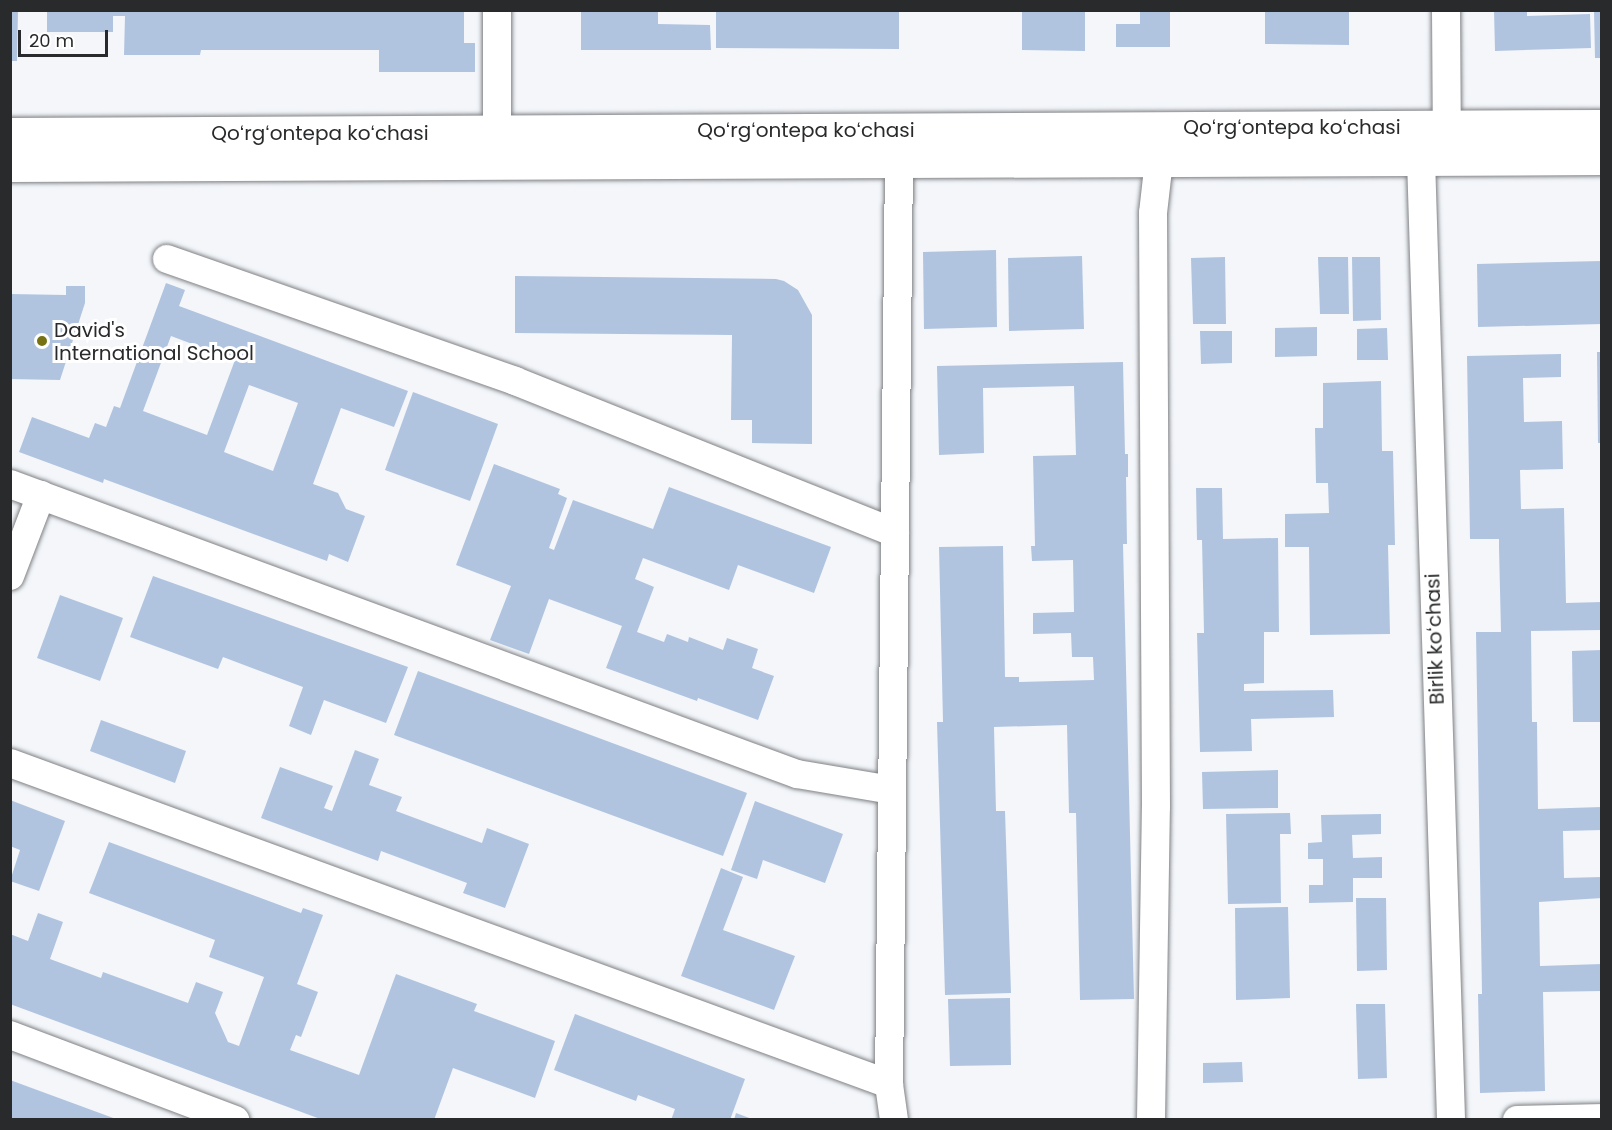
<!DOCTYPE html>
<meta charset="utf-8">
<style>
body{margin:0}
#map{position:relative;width:1612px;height:1130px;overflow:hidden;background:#f4f6fa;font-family:Poppins,sans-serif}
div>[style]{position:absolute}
.building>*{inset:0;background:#b0c4e0}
.roads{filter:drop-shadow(0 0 2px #7f8184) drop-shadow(0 0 2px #7f8184)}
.minor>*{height:28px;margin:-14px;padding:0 14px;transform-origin:14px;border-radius:14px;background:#fff}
.secondary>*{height:33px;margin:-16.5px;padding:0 16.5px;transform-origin:16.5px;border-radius:16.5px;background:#fff}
.dots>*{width:16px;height:16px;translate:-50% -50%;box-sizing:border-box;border:3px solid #fff;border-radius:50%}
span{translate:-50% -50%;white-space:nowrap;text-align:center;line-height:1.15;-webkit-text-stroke:6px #fff;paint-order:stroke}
.street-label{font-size:20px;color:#292a2b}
.poi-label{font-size:20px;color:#292a2b}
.left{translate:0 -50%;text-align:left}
.frame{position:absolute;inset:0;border:12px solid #292a2b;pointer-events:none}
.scale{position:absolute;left:18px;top:30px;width:90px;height:27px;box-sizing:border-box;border:3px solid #292a2b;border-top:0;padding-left:8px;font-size:18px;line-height:21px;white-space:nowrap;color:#292a2b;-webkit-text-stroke:4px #fff;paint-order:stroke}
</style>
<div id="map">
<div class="building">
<div style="clip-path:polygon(10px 10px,18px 10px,17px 61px,10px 61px)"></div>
<div style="clip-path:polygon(47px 10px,464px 10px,464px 43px,475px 43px,475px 72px,379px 72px,379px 50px,201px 50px,200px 55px,124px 55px,125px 16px,113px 16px,113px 32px,47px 32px)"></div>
<div style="clip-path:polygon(581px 10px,658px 10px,658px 24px,710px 25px,711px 50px,581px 50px)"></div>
<div style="clip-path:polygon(716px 10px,899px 10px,899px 49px,716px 48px)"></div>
<div style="clip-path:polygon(1022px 10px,1085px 10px,1085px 51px,1022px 50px)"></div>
<div style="clip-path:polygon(1140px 10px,1170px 10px,1170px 47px,1116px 47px,1116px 24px,1140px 24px)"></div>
<div style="clip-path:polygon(1265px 10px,1349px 10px,1349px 45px,1265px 44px)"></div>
<div style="clip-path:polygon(1494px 10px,1527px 10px,1527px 16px,1590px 14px,1591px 48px,1495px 51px)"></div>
<div style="clip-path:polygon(1594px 10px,1602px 10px,1602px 58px,1595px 58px)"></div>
<div style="clip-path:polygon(996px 250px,997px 327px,924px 329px,923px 252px)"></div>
<div style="clip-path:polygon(1082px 256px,1084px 329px,1009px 331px,1008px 258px)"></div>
<div style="clip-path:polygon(1225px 257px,1226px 324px,1193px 324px,1191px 258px)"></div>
<div style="clip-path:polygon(1318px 257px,1348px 257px,1349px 314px,1320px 314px)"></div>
<div style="clip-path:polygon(1352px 257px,1380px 257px,1381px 320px,1353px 321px)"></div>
<div style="clip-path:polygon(1602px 261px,1602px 324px,1478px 327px,1477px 264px)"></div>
<div style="clip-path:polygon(515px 276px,776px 279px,784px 281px,798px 290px,812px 315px,812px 444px,752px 443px,752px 420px,731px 420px,732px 335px,515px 333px)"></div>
<div style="clip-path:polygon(evenodd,166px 283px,185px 290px,179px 306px,408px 391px,394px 427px,341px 408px,313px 484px,338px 493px,346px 509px,365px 516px,348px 562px,329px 554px,327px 561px,104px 479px,103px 483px,19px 452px,32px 417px,89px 438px,95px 423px,106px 427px,114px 406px,120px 408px,166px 283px,171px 336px,235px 360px,207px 435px,143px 411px,171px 336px,166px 283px,249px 385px,298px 403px,273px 471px,224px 452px,249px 385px)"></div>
<div style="clip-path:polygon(66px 286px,85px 286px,85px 303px,60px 380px,10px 379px,10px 294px,66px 295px)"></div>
<div style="clip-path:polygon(1317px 327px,1317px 356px,1275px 357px,1275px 328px)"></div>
<div style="clip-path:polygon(1387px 328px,1388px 360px,1357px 360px,1357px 329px)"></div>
<div style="clip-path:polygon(1200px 331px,1232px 331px,1232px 363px,1201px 364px)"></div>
<div style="clip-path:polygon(1597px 352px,1602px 352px,1602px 443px,1598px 443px)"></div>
<div style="clip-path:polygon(1561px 354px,1561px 377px,1523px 378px,1524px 422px,1562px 421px,1563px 469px,1520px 470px,1521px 509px,1564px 508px,1566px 603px,1602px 602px,1602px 630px,1531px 631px,1532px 722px,1537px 722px,1538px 809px,1602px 807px,1602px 830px,1563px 831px,1564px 878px,1602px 877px,1602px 898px,1539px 902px,1540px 966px,1602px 964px,1602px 991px,1543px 992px,1545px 1091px,1480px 1093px,1478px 994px,1482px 994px,1476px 632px,1501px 632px,1499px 548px,1499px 539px,1470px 539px,1467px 356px)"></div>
<div style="clip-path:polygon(1123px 362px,1125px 454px,1128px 454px,1128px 477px,1126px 477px,1127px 544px,1123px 544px,1134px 999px,1080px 1000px,1076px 813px,1069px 813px,1067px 725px,994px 727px,996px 811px,1005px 811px,1011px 993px,945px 995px,937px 722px,943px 722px,939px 547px,1003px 546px,1005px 677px,1019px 677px,1019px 682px,1094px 680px,1093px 657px,1072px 657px,1071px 633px,1033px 634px,1033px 613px,1074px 612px,1073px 560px,1032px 561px,1031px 546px,1035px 546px,1033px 456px,1076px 455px,1074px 386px,983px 388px,984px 453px,939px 455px,937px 366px)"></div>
<div style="clip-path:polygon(1381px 381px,1382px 451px,1393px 451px,1395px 545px,1388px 545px,1390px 634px,1310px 635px,1309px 547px,1285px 547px,1285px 514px,1329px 513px,1328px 483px,1316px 483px,1315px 428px,1323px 428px,1323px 383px)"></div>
<div style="clip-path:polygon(413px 392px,498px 424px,470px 501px,385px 470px)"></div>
<div style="clip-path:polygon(494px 464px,560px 489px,558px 494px,567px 498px,549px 548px,554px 550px,573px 500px,653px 529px,669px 487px,831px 547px,814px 593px,738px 565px,729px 590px,643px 558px,635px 579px,654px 587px,637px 632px,664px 642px,667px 634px,688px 642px,689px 637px,723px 650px,727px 638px,758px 649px,752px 668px,774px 676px,758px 720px,698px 698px,697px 701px,606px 668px,622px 626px,549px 599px,529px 654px,490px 640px,511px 586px,456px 565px)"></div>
<div style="clip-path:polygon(1196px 488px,1222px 488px,1223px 539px,1278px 538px,1279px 632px,1264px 632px,1264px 683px,1244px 684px,1244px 691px,1333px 690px,1334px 717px,1251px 719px,1252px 751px,1200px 752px,1197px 633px,1204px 633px,1202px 540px,1197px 540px)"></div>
<div style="clip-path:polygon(153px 576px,408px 667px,386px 723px,324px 700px,311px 735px,289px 726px,303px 687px,223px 657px,218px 669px,130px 637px)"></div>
<div style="clip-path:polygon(60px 595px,123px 618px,100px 681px,37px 658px)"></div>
<div style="clip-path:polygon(1602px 650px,1602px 722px,1573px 722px,1572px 651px)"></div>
<div style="clip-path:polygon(418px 671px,747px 793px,723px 856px,394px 735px)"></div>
<div style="clip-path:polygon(101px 720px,186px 751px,175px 783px,90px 751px)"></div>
<div style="clip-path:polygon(355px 750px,379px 759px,369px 785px,402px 797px,396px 811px,482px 843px,487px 828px,529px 844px,505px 908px,463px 893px,467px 883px,381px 851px,378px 861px,261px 818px,280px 767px,333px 786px,324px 808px,332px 811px)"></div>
<div style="clip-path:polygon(1278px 770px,1278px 808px,1203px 809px,1202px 772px)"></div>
<div style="clip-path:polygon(10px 800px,65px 821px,39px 891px,10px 881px,20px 850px,10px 846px)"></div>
<div style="clip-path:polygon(755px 801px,843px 834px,825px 883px,763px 860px,757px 879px,731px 870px)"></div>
<div style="clip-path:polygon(1290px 813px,1291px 834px,1280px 834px,1281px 903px,1228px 904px,1226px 814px)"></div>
<div style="clip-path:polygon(1381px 814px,1381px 834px,1352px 835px,1353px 858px,1382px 857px,1382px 878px,1353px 878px,1353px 902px,1309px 903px,1309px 885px,1323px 885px,1323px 859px,1308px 859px,1308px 843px,1322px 842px,1321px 815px)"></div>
<div style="clip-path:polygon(109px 842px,301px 913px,303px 908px,323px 915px,297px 984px,318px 992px,301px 1037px,296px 1035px,290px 1050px,359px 1075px,396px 974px,477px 1004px,474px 1011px,555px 1041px,535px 1098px,453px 1068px,434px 1120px,323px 1120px,10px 1004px,10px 934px,28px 941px,38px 913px,63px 922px,50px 959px,101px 978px,103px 972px,188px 1003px,196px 982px,223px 992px,215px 1013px,228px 1042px,239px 1046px,264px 977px,209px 957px,215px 940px,89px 893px)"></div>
<div style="clip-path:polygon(721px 868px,743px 877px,723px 930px,795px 956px,774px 1010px,681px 976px)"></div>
<div style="clip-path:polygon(1356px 898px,1386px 898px,1387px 970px,1357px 971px)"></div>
<div style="clip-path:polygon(1288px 907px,1290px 998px,1236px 1000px,1235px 908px)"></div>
<div style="clip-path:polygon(1010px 998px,1011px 1065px,950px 1066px,948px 999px)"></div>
<div style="clip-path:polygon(1356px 1004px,1385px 1004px,1387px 1078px,1358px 1079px)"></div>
<div style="clip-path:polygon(575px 1014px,745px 1079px,730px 1120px,671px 1120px,675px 1109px,638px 1095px,636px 1101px,554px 1070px)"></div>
<div style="clip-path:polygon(1242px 1062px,1243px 1082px,1203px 1083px,1203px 1063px)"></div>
<div style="clip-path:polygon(10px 1080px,116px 1119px,116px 1120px,10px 1120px)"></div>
<div style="clip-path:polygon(736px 1113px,752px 1119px,752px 1120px,734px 1120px)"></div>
</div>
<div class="roads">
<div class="minor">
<div style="left:1446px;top:10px;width:137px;rotate:89.6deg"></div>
<div style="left:497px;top:155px;width:145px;rotate:-90deg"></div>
<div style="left:1421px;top:159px;width:961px;rotate:88.21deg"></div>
<div style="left:167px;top:259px;width:369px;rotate:19.3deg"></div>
<div style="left:515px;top:381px;width:409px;rotate:21.8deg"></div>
<div style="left:10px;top:484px;width:839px;rotate:20.23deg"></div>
<div style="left:797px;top:774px;width:96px;rotate:9.6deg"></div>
<div style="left:10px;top:576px;width:87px;rotate:-69.1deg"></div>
<div style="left:10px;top:763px;width:936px;rotate:20.06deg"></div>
<div style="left:10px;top:1035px;width:241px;rotate:20.7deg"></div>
<div style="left:894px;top:1120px;width:36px;rotate:-98deg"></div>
<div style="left:889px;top:1084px;width:923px;rotate:-89.38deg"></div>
<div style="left:1151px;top:1120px;width:313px;rotate:-89.1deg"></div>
<div style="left:1156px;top:807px;width:594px;rotate:-90.29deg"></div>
<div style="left:1153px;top:213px;width:53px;rotate:-83.5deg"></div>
<div style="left:1517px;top:1120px;width:85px;rotate:-1.3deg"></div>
</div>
<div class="secondary">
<div style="left:10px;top:134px;width:1592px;rotate:-0.29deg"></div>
<div style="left:10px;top:165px;width:1592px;rotate:-0.25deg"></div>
</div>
</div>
<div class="dots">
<div style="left:42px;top:341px;background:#767112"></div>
</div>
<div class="street-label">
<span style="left:1292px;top:127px">Qoʻrgʻontepa koʻchasi</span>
<span style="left:806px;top:130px">Qoʻrgʻontepa koʻchasi</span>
<span style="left:320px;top:133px">Qoʻrgʻontepa koʻchasi</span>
<span style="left:1435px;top:639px;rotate:-92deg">Birlik koʻchasi</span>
</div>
<div class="poi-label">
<span class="left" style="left:54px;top:342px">David's<br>International School</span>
</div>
<div class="frame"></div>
<div class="scale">20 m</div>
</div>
